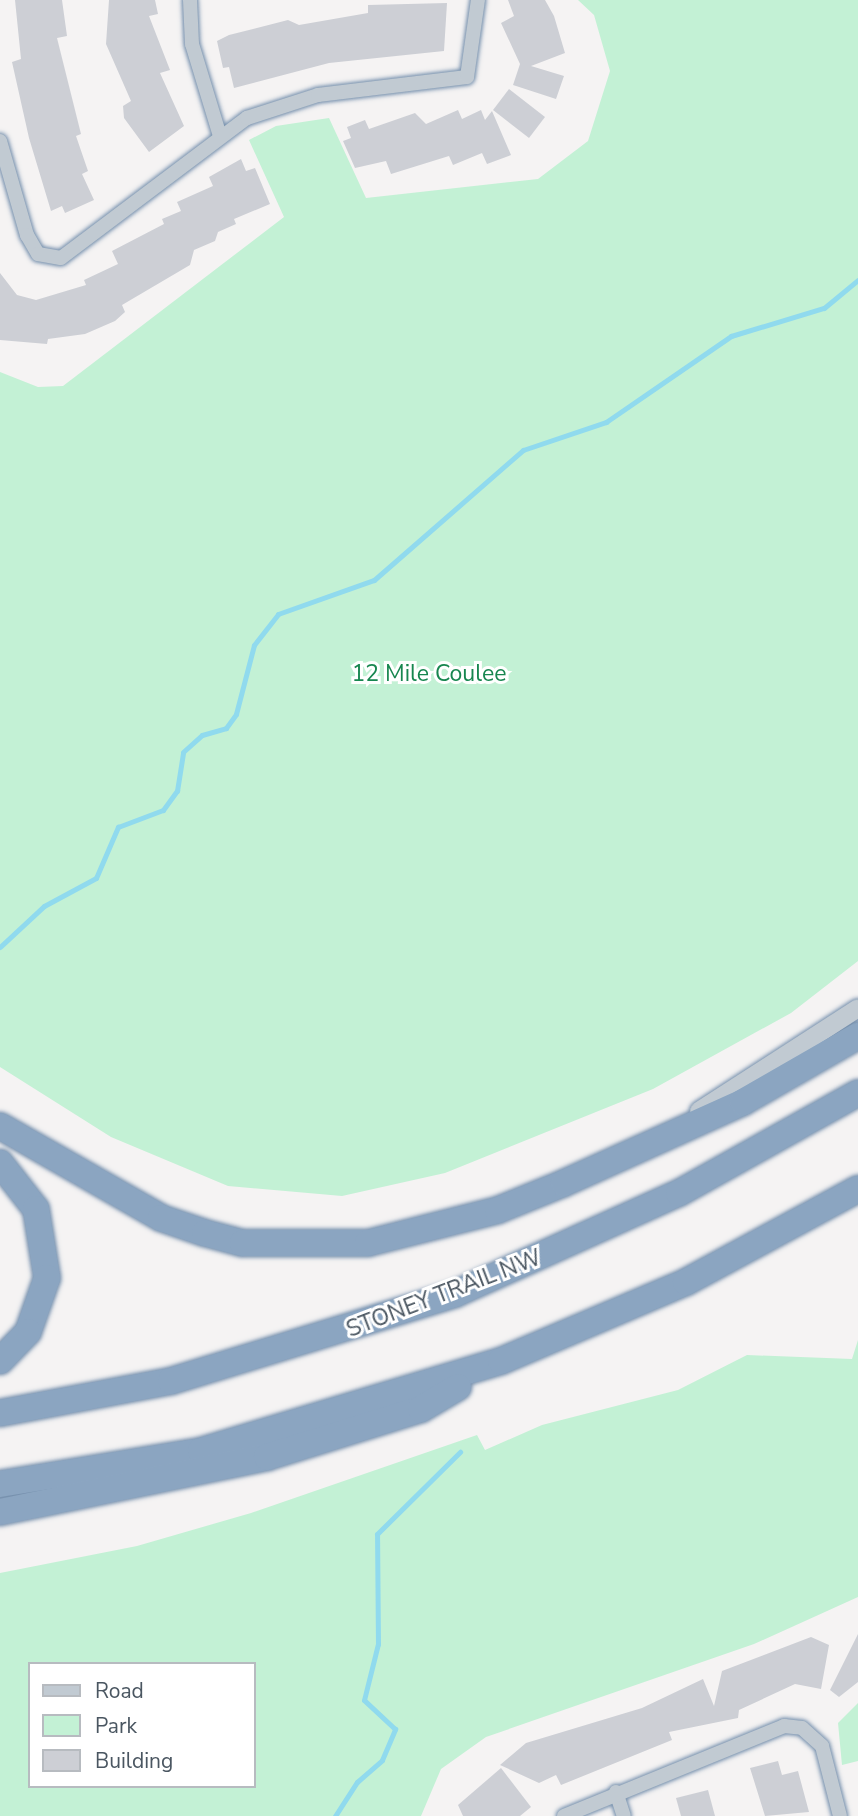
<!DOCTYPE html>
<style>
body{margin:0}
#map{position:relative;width:858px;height:1816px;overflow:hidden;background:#f5f3f3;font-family:"Nunito Sans",sans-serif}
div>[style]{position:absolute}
.green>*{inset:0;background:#c3f1d5}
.stream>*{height:5px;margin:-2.5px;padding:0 2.5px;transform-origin:2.5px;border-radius:2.5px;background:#90daee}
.building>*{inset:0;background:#cdcfd5}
.roads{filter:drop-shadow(0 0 2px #7690ad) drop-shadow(0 0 2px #7690ad)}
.minor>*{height:14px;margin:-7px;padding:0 7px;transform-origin:7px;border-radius:7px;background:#c1cad2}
.tertiary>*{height:18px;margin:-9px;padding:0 9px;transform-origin:9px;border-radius:9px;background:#c1cad2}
.motorway>*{height:26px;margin:-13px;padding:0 13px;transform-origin:13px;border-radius:13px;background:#8ba5c1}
span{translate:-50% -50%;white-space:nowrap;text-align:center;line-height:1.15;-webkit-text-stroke:6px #fff;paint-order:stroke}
.park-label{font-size:23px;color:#17864f}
.street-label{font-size:23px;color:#4a5661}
.legend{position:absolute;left:28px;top:1662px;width:228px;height:126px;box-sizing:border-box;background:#fff;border:2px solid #b7bbc0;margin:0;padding:9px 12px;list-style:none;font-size:21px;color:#4a5661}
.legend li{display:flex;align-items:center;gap:14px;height:35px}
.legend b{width:35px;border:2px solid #b7bbc0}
</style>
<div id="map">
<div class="green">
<div style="clip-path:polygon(578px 0,858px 0,858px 961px,791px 1013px,653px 1089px,445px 1173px,342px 1196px,228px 1186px,111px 1137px,0 1067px,0 372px,38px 387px,63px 386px,284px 217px,249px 140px,276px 126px,329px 118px,366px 198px,538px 179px,588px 141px,610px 71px,594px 15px)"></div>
<div style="clip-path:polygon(evenodd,858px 1340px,858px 1597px,754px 1644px,486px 1737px,441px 1769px,421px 1816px,0 1816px,0 1573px,137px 1546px,251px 1513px,477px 1435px,485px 1450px,542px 1425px,678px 1390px,747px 1355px,852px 1359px,858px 1340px,30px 1664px,254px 1664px,254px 1786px,30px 1786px,30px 1664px)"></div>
<div style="clip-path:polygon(858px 1703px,858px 1761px,842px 1765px,838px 1723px)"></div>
</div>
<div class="stream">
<div style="left:0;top:947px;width:60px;rotate:-43deg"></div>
<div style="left:44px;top:906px;width:59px;rotate:-28.3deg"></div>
<div style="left:96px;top:878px;width:56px;rotate:-66.7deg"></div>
<div style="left:118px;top:827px;width:48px;rotate:-20.7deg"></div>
<div style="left:163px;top:810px;width:24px;rotate:-54deg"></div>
<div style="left:177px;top:791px;width:39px;rotate:-81deg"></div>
<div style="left:183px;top:752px;width:25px;rotate:-42deg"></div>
<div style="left:202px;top:735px;width:25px;rotate:-16deg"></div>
<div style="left:226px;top:728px;width:17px;rotate:-54deg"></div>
<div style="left:236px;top:714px;width:71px;rotate:-75.4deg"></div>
<div style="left:254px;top:645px;width:39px;rotate:-52deg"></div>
<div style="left:278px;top:614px;width:102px;rotate:-19.5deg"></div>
<div style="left:374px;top:580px;width:198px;rotate:-41.1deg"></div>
<div style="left:523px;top:450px;width:88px;rotate:-18.6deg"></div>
<div style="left:606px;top:422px;width:152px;rotate:-34.5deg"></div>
<div style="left:731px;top:336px;width:97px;rotate:-16.8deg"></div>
<div style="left:824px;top:308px;width:44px;rotate:-39.5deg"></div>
<div style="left:335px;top:1816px;width:40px;rotate:-57.1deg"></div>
<div style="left:357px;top:1782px;width:33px;rotate:-41deg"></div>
<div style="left:382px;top:1760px;width:34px;rotate:-67deg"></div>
<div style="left:395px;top:1729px;width:42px;rotate:-136.9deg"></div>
<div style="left:364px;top:1700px;width:58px;rotate:-76deg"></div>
<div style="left:378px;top:1644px;width:110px;rotate:-90.5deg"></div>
<div style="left:377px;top:1534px;width:117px;rotate:-44.7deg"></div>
</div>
<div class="building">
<div style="clip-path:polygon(15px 0,62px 0,67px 36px,57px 38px,81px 134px,76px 136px,88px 171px,82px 174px,94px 200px,65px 213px,62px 206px,51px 211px,29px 138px,12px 62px,21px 59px)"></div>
<div style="clip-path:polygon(109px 0,155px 0,158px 14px,149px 16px,170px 70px,160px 73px,184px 126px,149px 152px,124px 118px,123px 106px,131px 101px,106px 44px)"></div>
<div style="clip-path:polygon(508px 0,545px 0,554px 16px,565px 53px,531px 66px,564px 76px,556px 99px,513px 85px,520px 64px,501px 23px,514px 16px)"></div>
<div style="clip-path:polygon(447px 3px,444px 51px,329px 63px,234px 88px,229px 67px,223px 68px,217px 41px,229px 35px,288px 20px,299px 25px,368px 13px,368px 5px)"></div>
<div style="clip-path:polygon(509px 89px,545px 117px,529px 138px,493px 110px)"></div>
<div style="clip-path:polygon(458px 110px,462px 119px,481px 110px,485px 120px,492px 111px,511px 155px,487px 164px,482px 153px,453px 165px,449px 156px,391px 174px,386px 161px,355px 168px,343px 141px,351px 138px,347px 127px,365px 120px,369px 129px,415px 113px,426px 124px)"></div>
<div style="clip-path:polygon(241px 159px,246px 171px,255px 168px,270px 204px,234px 219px,236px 224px,218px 232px,215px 241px,194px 250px,190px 265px,122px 305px,125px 312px,115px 321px,85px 334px,48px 339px,47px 344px,0 340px,0 273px,17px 295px,36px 300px,86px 285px,84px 280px,118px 264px,112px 251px,164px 224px,162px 219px,181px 211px,177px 202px,213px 186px,209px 177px)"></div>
<div style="clip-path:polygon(858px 1634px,858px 1682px,839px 1697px,830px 1690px)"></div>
<div style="clip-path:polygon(811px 1637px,829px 1645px,821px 1689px,795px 1684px,739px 1710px,738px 1718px,669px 1732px,672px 1740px,561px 1785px,556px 1775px,539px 1783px,500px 1765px,526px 1743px,642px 1708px,703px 1679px,714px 1706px,722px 1671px)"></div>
<div style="clip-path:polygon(778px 1761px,782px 1775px,798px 1771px,809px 1812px,765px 1816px,750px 1768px)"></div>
<div style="clip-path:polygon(501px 1768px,531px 1807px,520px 1816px,463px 1816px,458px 1805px)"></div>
<div style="clip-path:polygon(708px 1790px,715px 1816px,681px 1816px,676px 1798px)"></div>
</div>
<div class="roads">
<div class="minor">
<div style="left:190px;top:0;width:44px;rotate:87.4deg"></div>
<div style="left:192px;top:44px;width:93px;rotate:73.1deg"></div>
<div style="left:0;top:141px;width:98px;rotate:74deg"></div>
<div style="left:27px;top:235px;width:22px;rotate:60deg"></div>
<div style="left:38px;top:254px;width:23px;rotate:10deg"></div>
<div style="left:61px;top:258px;width:233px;rotate:-37deg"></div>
<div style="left:247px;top:118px;width:75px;rotate:-17.9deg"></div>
<div style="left:318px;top:95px;width:150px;rotate:-6.9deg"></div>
<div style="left:467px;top:77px;width:78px;rotate:-81.9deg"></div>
<div style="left:616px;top:1792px;width:25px;rotate:72deg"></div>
<div style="left:564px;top:1816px;width:238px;rotate:-22.2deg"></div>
<div style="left:784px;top:1726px;width:18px;rotate:6deg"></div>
<div style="left:802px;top:1728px;width:27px;rotate:42deg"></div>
<div style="left:822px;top:1746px;width:72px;rotate:75.6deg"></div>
</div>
<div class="tertiary">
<div style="left:699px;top:1111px;width:189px;rotate:-32.9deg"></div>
</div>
<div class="motorway">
<div style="left:0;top:1126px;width:185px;rotate:29.7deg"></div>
<div style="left:161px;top:1218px;width:46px;rotate:18.8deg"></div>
<div style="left:205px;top:1233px;width:39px;rotate:15deg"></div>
<div style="left:243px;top:1243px;width:125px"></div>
<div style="left:368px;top:1243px;width:134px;rotate:-14.2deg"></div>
<div style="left:498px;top:1210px;width:71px;rotate:-22.2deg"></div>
<div style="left:564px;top:1183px;width:196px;rotate:-24.3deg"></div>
<div style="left:743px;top:1102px;width:133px;rotate:-29.9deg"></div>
<div style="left:0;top:1163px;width:58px;rotate:52deg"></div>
<div style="left:36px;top:1209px;width:70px;rotate:80.9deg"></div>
<div style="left:47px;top:1278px;width:57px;rotate:109.4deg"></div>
<div style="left:28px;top:1332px;width:40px;rotate:134deg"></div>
<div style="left:0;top:1413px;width:174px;rotate:-10.6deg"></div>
<div style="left:171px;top:1381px;width:297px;rotate:-17deg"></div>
<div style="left:455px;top:1294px;width:246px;rotate:-24.3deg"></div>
<div style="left:679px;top:1193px;width:205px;rotate:-29.2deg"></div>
<div style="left:0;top:1484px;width:204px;rotate:-9.3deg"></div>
<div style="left:201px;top:1451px;width:313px;rotate:-16.7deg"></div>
<div style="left:501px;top:1361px;width:201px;rotate:-23.1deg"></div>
<div style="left:686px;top:1282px;width:196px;rotate:-28.4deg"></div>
<div style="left:0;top:1512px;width:273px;rotate:-11.6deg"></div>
<div style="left:267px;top:1457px;width:161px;rotate:-17.3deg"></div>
<div style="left:421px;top:1409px;width:43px;rotate:-30.7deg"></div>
</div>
</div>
<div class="park-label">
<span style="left:429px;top:674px">12 Mile Coulee</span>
</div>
<div class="street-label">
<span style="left:444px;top:1294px;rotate:-21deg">STONEY TRAIL NW</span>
</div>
<ul class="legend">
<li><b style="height:9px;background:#c1cad2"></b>Road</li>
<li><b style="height:19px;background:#c3f1d5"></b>Park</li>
<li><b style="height:19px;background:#cdcfd5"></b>Building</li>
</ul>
</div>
